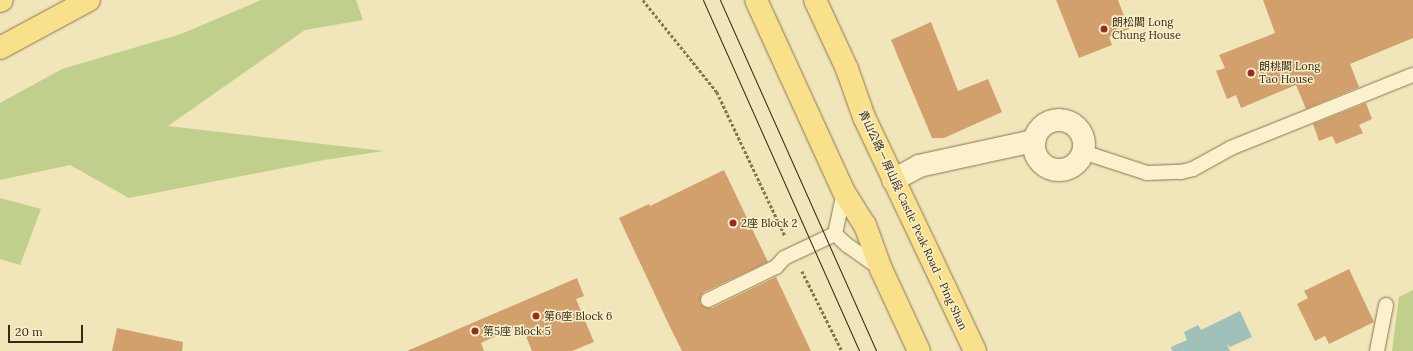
<!DOCTYPE html>
<meta charset="utf-8">
<style>
body{margin:0}
#map{position:relative;width:1413px;height:351px;overflow:hidden;background:#f1e6b9;font-family:Lora,"Noto Sans TC",serif}
div>[style]{position:absolute}
.green>*{inset:0;background:#c1cf8d}
.water>*{inset:0;background:#9fc1ba}
.building>*{inset:0;background:#d2a06c}
.path>*{height:2.5px;margin-top:-1.25px;transform-origin:0;background:repeating-linear-gradient(90deg,#887453 0 3px,transparent 0 5px)}
.roads{filter:drop-shadow(0 0 1px #887453) drop-shadow(0 0 1px #887453)}
.service>*{height:14px;margin:-7px;padding:0 7px;transform-origin:7px;border-radius:7px;background:#fbf2cd}
.minor>*{height:22px;margin:-11px;padding:0 11px;transform-origin:11px;border-radius:11px;background:#fbf2cd}
.minor>.ring{margin:-11px;padding:0;box-sizing:content-box;background:none;border:22px solid #fbf2cd;border-radius:50%}
.primary>*{height:22px;margin:-11px;padding:0 11px;transform-origin:11px;border-radius:11px;background:#f9e18c}
.tram>*{height:1px;margin:-0.5px;padding:0 0.5px;transform-origin:0.5px;border-radius:0.5px;background:#362a19}
.dots>*{width:11px;height:11px;translate:-50% -50%;box-sizing:border-box;border:2px solid #f8efc9;border-radius:50%}
span{translate:-50% -50%;white-space:nowrap;text-align:center;line-height:1.15;-webkit-text-stroke:3px #f8efc9;paint-order:stroke}
.poi-label{font-size:11px;color:#362a19}
.left{translate:0 -50%;text-align:left}
.street-label{font-size:11px;color:#362a19}
.scale{position:absolute;left:8px;top:325px;width:75px;height:18px;box-sizing:border-box;border:2px solid #362a19;border-top:0;padding-left:5px;font-size:12px;line-height:14px;white-space:nowrap;color:#362a19;-webkit-text-stroke:3px #f8efc9;paint-order:stroke}
</style>
<div id="map">
<div class="green">
<div style="clip-path:polygon(261px 0,356px 0,363px 20px,305px 30px,168px 126px,384px 151px,324px 160px,129px 198px,70px 165px,0 180px,0 103px,62px 69px,181px 34px)"></div>
<div style="clip-path:polygon(0 198px,41px 209px,20px 265px,0 259px)"></div>
<div style="clip-path:polygon(1413px 290px,1413px 351px,1392px 351px,1399px 297px)"></div>
</div>
<div class="water">
<div style="clip-path:polygon(1240px 311px,1252px 337px,1230px 347px,1227px 344px,1230px 351px,1172px 351px,1171px 347px,1187px 340px,1184px 332px,1198px 325px,1201px 330px)"></div>
</div>
<div class="building">
<div style="clip-path:polygon(1056px 0,1118px 0,1129px 29px,1109px 37px,1112px 45px,1079px 58px)"></div>
<div style="clip-path:polygon(1263px 0,1413px 0,1413px 38px,1350px 64px,1359px 87px,1306px 109px,1296px 85px,1241px 108px,1236px 95px,1227px 99px,1216px 71px,1225px 68px,1219px 55px,1275px 33px)"></div>
<div style="clip-path:polygon(931px 22px,958px 91px,988px 79px,1002px 112px,944px 138px,932px 138px,891px 40px)"></div>
<div style="clip-path:polygon(1366px 103px,1372px 119px,1359px 125px,1363px 133px,1336px 144px,1332px 136px,1319px 141px,1313px 124px)"></div>
<div style="clip-path:polygon(724px 170px,768px 262px,704px 292px,701px 296px,700px 303px,704px 307px,712px 308px,776px 277px,811px 351px,682px 351px,671px 329px,619px 218px,649px 204px,650px 206px)"></div>
<div style="clip-path:polygon(1349px 269px,1374px 322px,1329px 344px,1325px 336px,1315px 341px,1297px 304px,1308px 298px,1304px 291px)"></div>
<div style="clip-path:polygon(577px 278px,584px 296px,576px 299px,594px 342px,572px 351px,532px 351px,521px 324px,481px 343px,484px 351px,407px 351px)"></div>
<div style="clip-path:polygon(117px 328px,183px 342px,182px 351px,112px 351px)"></div>
</div>
<div class="path">
<div style="left:643px;top:0;width:118px;rotate:51.2deg"></div>
<div style="left:717px;top:92px;width:159px;rotate:64.7deg"></div>
<div style="left:802px;top:271px;width:89px;rotate:63.4deg"></div>
</div>
<div class="roads">
<div class="service">
<div style="left:1083px;top:152px;width:67px;rotate:18.2deg"></div>
<div style="left:1147px;top:173px;width:34px;rotate:-2deg"></div>
<div style="left:1181px;top:172px;width:12px;rotate:-14deg"></div>
<div style="left:1193px;top:169px;width:43px;rotate:-28.9deg"></div>
<div style="left:1231px;top:148px;width:196px;rotate:-21.9deg"></div>
<div style="left:835px;top:234px;width:16px;rotate:43deg"></div>
<div style="left:847px;top:245px;width:42px;rotate:35.2deg"></div>
<div style="left:835px;top:234px;width:43px;rotate:-77.9deg"></div>
<div style="left:708px;top:300px;width:76px;rotate:-25.9deg"></div>
<div style="left:776px;top:267px;width:12px;rotate:-48deg"></div>
<div style="left:784px;top:258px;width:56px;rotate:-25.2deg"></div>
<div style="left:1377px;top:351px;width:47px;rotate:-78.9deg"></div>
</div>
<div class="minor">
<div class="ring" style="left:1034px;top:120px;width:28px;height:28px"></div>
<div style="left:893px;top:180px;width:30px;rotate:-28deg"></div>
<div style="left:919px;top:166px;width:118px;rotate:-12.3deg"></div>
</div>
<div class="primary">
<div style="left:756px;top:0;width:211px;rotate:65.4deg"></div>
<div style="left:844px;top:192px;width:39px;rotate:58deg"></div>
<div style="left:865px;top:225px;width:47px;rotate:70deg"></div>
<div style="left:881px;top:269px;width:90px;rotate:65.1deg"></div>
<div style="left:815px;top:0;width:76px;rotate:65.1deg"></div>
<div style="left:847px;top:69px;width:51px;rotate:70.5deg"></div>
<div style="left:864px;top:117px;width:259px;rotate:64.6deg"></div>
<div style="left:0;top:1px;width:2px;rotate:-27deg"></div>
<div style="left:0;top:48px;width:101px;rotate:-28.3deg"></div>
</div>
</div>
<div class="tram">
<div style="left:703px;top:0;width:384px;rotate:66deg"></div>
<div style="left:720px;top:0;width:384px;rotate:66deg"></div>
</div>
<div class="dots">
<div style="left:1104px;top:29px;background:#9b2a1f"></div>
<div style="left:1251px;top:73px;background:#9b2a1f"></div>
<div style="left:733px;top:223px;background:#9b2a1f"></div>
<div style="left:536px;top:316px;background:#9b2a1f"></div>
<div style="left:475px;top:331px;background:#9b2a1f"></div>
</div>
<div class="poi-label">
<span class="left" style="left:1112px;top:29px">朗松閣 Long<br>Chung House</span>
<span class="left" style="left:1259px;top:73px">朗桃閣 Long<br>Tao House</span>
<span class="left" style="left:741px;top:223px">2座 Block 2</span>
<span class="left" style="left:544px;top:316px">第6座 Block 6</span>
<span class="left" style="left:483px;top:331px">第5座 Block 5</span>
</div>
<div class="street-label">
<span style="left:913px;top:220px;rotate:65deg">青山公路－屏山段 Castle Peak Road – Ping Shan</span>
</div>
<div class="scale">20 m</div>
</div>
